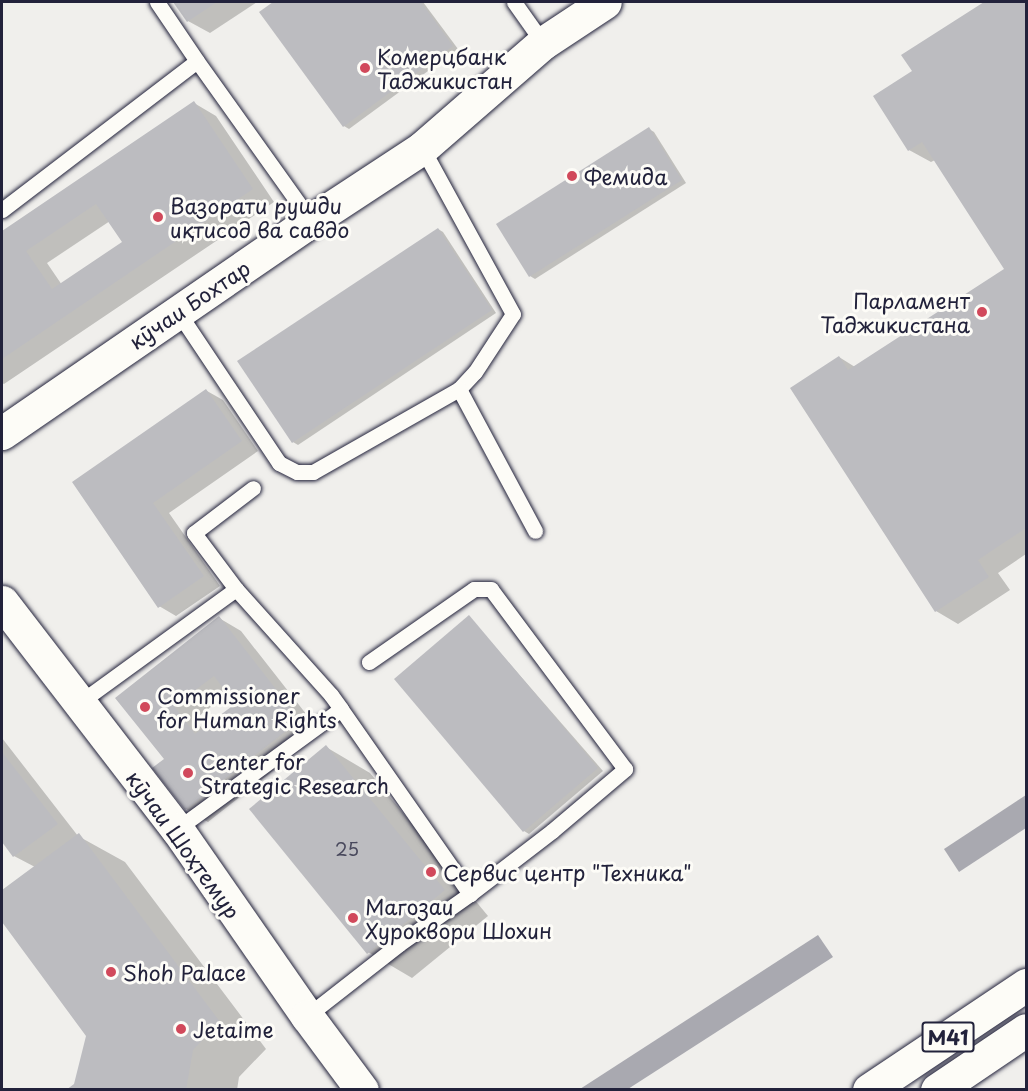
<!DOCTYPE html>
<meta charset="utf-8">
<style>
body{margin:0}
#map{position:relative;width:1028px;height:1091px;overflow:hidden;background:#f0efec;font-family:"Playpen Sans",sans-serif}
div>[style]{position:absolute}
.water>*{inset:0;background:#a9a9b0}
.shadow>*{inset:0;background:#0003}
.building>*{inset:0;background:#bcbcc0}
.roads{filter:drop-shadow(0 0 2px #22223b) drop-shadow(0 0 2px #22223b)}
.lane>*{height:15px;margin:-7.5px;padding:0 7.5px;transform-origin:7.5px;border-radius:7.5px;background:#fdfcf7}
.secondary>*{height:33px;margin:-16.5px;padding:0 16.5px;transform-origin:16.5px;border-radius:16.5px;background:#fdfcf7}
.highway>*{height:33px;margin:-16.5px;padding:0 16.5px;transform-origin:16.5px;border-radius:16.5px;background:#fdfcf7}
.dots>*{width:16px;height:16px;translate:-50% -50%;box-sizing:border-box;border:3px solid #fdfcf7;border-radius:50%}
span{translate:-50% -50%;white-space:nowrap;text-align:center;line-height:1.15;-webkit-text-stroke:6px #fdfcf7;paint-order:stroke}
.number-label{font-size:18px;color:#48485c}
.number-label span{-webkit-text-stroke-width:0}
.shield-label span{padding:2px 4px;background:#fdfcf7;border:2px solid;border-radius:4px;-webkit-text-stroke-width:0}
.shield-label{font-size:20px;color:#22223b;font-weight:700}
.poi-label{font-size:21px;color:#22223b}
.left{translate:0 -50%;text-align:left}
.right{translate:-100% -50%;text-align:right}
.street-label{font-size:21px;color:#22223b}
.frame{position:absolute;inset:0;border:3px solid #22223b;pointer-events:none}
</style>
<div id="map">
<div class="water">
<div style="clip-path:polygon(1026px 795px,1026px 828px,959px 872px,944px 849px)"></div>
<div style="clip-path:polygon(818px 935px,833px 957px,628px 1089px,580px 1089px)"></div>
</div>
<div class="shadow">
<div style="clip-path:polygon(175px 2px,257px 2px,210px 33px,188px 21px)"></div>
<div style="clip-path:polygon(276px 2px,423px 2px,458px 49px,349px 129px,344px 126px,261px 13px)"></div>
<div style="clip-path:polygon(986px 2px,1026px 2px,1026px 554px,998px 573px,1010px 590px,958px 624px,936px 611px,792px 388px,839px 357px,855px 367px,1006px 269px,935px 160px,931px 162px,909px 150px,914px 72px,903px 55px)"></div>
<div style="clip-path:polygon(evenodd,194px 103px,216px 116px,274px 202px,4px 384px,2px 383px,2px 233px,194px 103px,110px 221px,124px 243px,62px 285px,47px 263px,110px 221px)"></div>
<div style="clip-path:polygon(649px 129px,654px 132px,686px 183px,535px 279px,530px 276px)"></div>
<div style="clip-path:polygon(438px 229px,443px 232px,496px 313px,298px 445px,293px 442px)"></div>
<div style="clip-path:polygon(207px 391px,223px 400px,258px 451px,169px 513px,220px 586px,176px 616px,159px 606px,74px 482px)"></div>
<div style="clip-path:polygon(469px 617px,603px 771px,529px 834px,524px 831px)"></div>
<div style="clip-path:polygon(evenodd,219px 618px,241px 631px,321px 733px,208px 822px,186px 809px,166px 760px,117px 698px,219px 618px,229px 693px,237px 704px,203px 730px,195px 719px,229px 693px)"></div>
<div style="clip-path:polygon(2px 738px,78px 836px,125px 862px,266px 1049px,239px 1077px,237px 1090px,68px 1090px,76px 1085px,87px 1036px,2px 920px,2px 892px,35px 867px,14px 856px,2px 839px)"></div>
<div style="clip-path:polygon(326px 747px,370px 773px,488px 916px,412px 978px,368px 952px)"></div>
</div>
<div class="building">
<div style="clip-path:polygon(173px 2px,217px 2px,187px 22px)"></div>
<div style="clip-path:polygon(273px 2px,421px 2px,453px 46px,343px 127px,259px 12px)"></div>
<div style="clip-path:polygon(984px 2px,1026px 2px,1026px 528px,978px 560px,989px 577px,935px 612px,790px 388px,839px 356px,848px 370px,1004px 269px,922px 142px,908px 151px,873px 96px,912px 71px,901px 55px)"></div>
<div style="clip-path:polygon(evenodd,194px 101px,253px 189px,2px 359px,2px 231px,194px 101px,96px 204px,122px 242px,52px 289px,26px 251px,96px 204px)"></div>
<div style="clip-path:polygon(649px 127px,682px 180px,529px 277px,496px 224px)"></div>
<div style="clip-path:polygon(438px 228px,492px 310px,292px 443px,237px 361px)"></div>
<div style="clip-path:polygon(206px 389px,242px 441px,153px 503px,204px 576px,158px 608px,72px 482px)"></div>
<div style="clip-path:polygon(469px 615px,598px 768px,523px 832px,394px 679px)"></div>
<div style="clip-path:polygon(evenodd,219px 616px,300px 720px,185px 810px,152px 768px,164px 759px,115px 698px,219px 616px,214px 676px,235px 704px,195px 734px,174px 706px,214px 676px)"></div>
<div style="clip-path:polygon(326px 745px,445px 890px,367px 954px,249px 809px)"></div>
<div style="clip-path:polygon(2px 752px,58px 824px,13px 857px,2px 842px)"></div>
<div style="clip-path:polygon(79px 833px,220px 1022px,193px 1050px,186px 1090px,66px 1090px,74px 1084px,86px 1036px,2px 922px,2px 890px)"></div>
</div>
<div class="roads">
<div class="lane">
<div style="left:157px;top:2px;width:71px;rotate:55.9deg"></div>
<div style="left:514px;top:2px;width:50px;rotate:54.7deg"></div>
<div style="left:2px;top:210px;width:245px;rotate:-37.4deg"></div>
<div style="left:197px;top:61px;width:196px;rotate:54.5deg"></div>
<div style="left:178px;top:312px;width:182px;rotate:56.2deg"></div>
<div style="left:279px;top:463px;width:20px;rotate:27deg"></div>
<div style="left:297px;top:472px;width:16px"></div>
<div style="left:313px;top:472px;width:168px;rotate:-29.6deg"></div>
<div style="left:459px;top:389px;width:23px;rotate:-47deg"></div>
<div style="left:475px;top:372px;width:69px;rotate:-56.8deg"></div>
<div style="left:513px;top:314px;width:189px;rotate:-118.7deg"></div>
<div style="left:459px;top:389px;width:161px;rotate:61.8deg"></div>
<div style="left:236px;top:589px;width:142px;rotate:48.1deg"></div>
<div style="left:331px;top:695px;width:17px;rotate:54deg"></div>
<div style="left:79px;top:703px;width:194px;rotate:-36deg"></div>
<div style="left:236px;top:589px;width:70px;rotate:-126.9deg"></div>
<div style="left:194px;top:533px;width:74px;rotate:-37.3deg"></div>
<div style="left:177px;top:829px;width:203px;rotate:-36.2deg"></div>
<div style="left:341px;top:709px;width:226px;rotate:55.1deg"></div>
<div style="left:470px;top:894px;width:103px;rotate:-37.5deg"></div>
<div style="left:552px;top:831px;width:96px;rotate:-40.3deg"></div>
<div style="left:625px;top:769px;width:224px;rotate:-126.7deg"></div>
<div style="left:491px;top:589px;width:17px;rotate:180deg"></div>
<div style="left:474px;top:589px;width:128px;rotate:145.2deg"></div>
<div style="left:307px;top:1016px;width:117px;rotate:-38deg"></div>
<div style="left:399px;top:944px;width:87px;rotate:-35.2deg"></div>
</div>
<div class="secondary">
<div style="left:2px;top:433px;width:375px;rotate:-34.5deg"></div>
<div style="left:311px;top:221px;width:133px;rotate:-33.3deg"></div>
<div style="left:422px;top:148px;width:160px;rotate:-41deg"></div>
<div style="left:543px;top:43px;width:74px;rotate:-33.5deg"></div>
<div style="left:2px;top:602px;width:287px;rotate:52.4deg"></div>
<div style="left:177px;top:829px;width:228px;rotate:55.2deg"></div>
<div style="left:307px;top:1016px;width:92px;rotate:53.4deg"></div>
</div>
<div class="highway">
<div style="left:869px;top:1090px;width:189px;rotate:-33.8deg"></div>
<div style="left:937px;top:1090px;width:107px;rotate:-34deg"></div>
</div>
</div>
<div class="dots">
<div style="left:365px;top:68px;background:#d1495b"></div>
<div style="left:572px;top:176px;background:#d1495b"></div>
<div style="left:158px;top:217px;background:#d1495b"></div>
<div style="left:982px;top:312px;background:#d1495b"></div>
<div style="left:145px;top:707px;background:#d1495b"></div>
<div style="left:188px;top:773px;background:#d1495b"></div>
<div style="left:431px;top:872px;background:#d1495b"></div>
<div style="left:353px;top:918px;background:#d1495b"></div>
<div style="left:111px;top:972px;background:#d1495b"></div>
<div style="left:181px;top:1029px;background:#d1495b"></div>
</div>
<div class="number-label">
<span style="left:347px;top:849px">25</span>
</div>
<div class="shield-label">
<span style="left:948px;top:1037px">M41</span>
</div>
<div class="poi-label">
<span class="left" style="left:377px;top:68px">Комерцбанк<br>Таджикистан</span>
<span class="left" style="left:584px;top:176px">Фемида</span>
<span class="left" style="left:170px;top:217px">Вазорати рушди<br>иқтисод ва савдо</span>
<span class="right" style="left:970px;top:312px">Парламент<br>Таджикистана</span>
<span class="left" style="left:157px;top:707px">Commissioner<br>for Human Rights</span>
<span class="left" style="left:200px;top:773px">Center for<br>Strategic Research</span>
<span class="left" style="left:443px;top:872px">Сервис центр "Техника"</span>
<span class="left" style="left:365px;top:918px">Магозаи<br>Хуроквори Шохин</span>
<span class="left" style="left:123px;top:972px">Shoh Palace</span>
<span class="left" style="left:193px;top:1029px">Jetaime</span>
</div>
<div class="street-label">
<span style="left:189px;top:304px;rotate:-34deg">кӯчаи Бохтар</span>
<span style="left:184px;top:844px;rotate:54deg">кӯчаи Шоҳтемур</span>
</div>
<div class="frame"></div>
</div>
